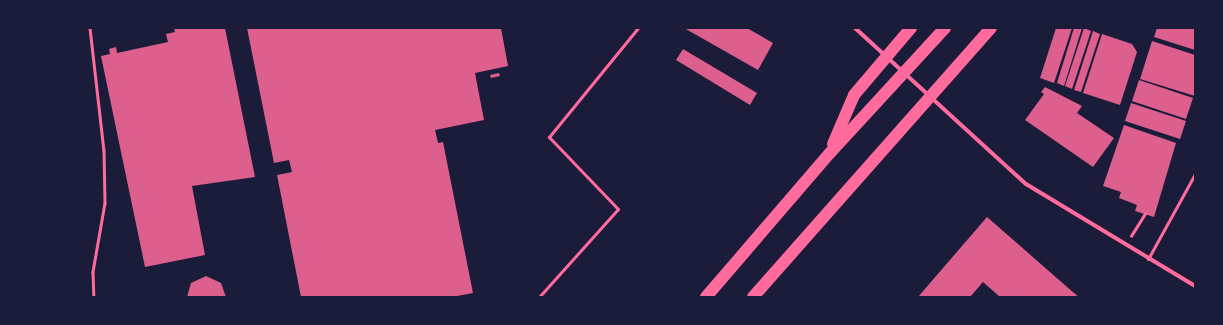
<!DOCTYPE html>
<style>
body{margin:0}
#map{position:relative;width:1223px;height:325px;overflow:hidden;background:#1b1b3a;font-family:"Sofia Sans Condensed",sans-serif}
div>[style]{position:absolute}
.building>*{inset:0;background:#dd5f8e}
.path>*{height:2.5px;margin:-1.25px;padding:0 1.25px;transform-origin:1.25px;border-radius:1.25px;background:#ff6b9d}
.service>*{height:3px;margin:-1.5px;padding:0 1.5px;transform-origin:1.5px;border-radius:1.5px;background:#ff6b9d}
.minor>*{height:4px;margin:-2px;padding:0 2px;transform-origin:2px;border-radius:2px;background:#ff6b9d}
.motorway>*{height:12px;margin:-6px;padding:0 6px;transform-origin:6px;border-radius:6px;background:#ff6b9d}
span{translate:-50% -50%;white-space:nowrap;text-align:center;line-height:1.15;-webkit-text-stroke:4px #1b1b3a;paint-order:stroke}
.frame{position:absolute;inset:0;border:29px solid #1b1b3a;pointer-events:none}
</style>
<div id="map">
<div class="building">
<div style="clip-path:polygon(174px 28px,225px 28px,255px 177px,192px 186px,205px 255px,145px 267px,101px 56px,110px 54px,109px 49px,116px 47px,117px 53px,168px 42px,166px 34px,175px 32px)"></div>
<div style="clip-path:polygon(247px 28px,501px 28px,508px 66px,475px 73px,484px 120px,435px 130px,438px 143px,443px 142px,473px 293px,452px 297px,301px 297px,277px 175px,292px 172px,289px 160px,274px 163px)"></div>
<div style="clip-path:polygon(684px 28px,747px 28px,773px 43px,758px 70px)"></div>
<div style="clip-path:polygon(1056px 28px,1072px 28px,1054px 83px,1040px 78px)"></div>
<div style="clip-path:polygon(1074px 28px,1082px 28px,1064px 86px,1057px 83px)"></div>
<div style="clip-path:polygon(1084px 28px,1091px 31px,1072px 89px,1065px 86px)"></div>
<div style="clip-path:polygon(1157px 28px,1195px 28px,1195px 50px,1154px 37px)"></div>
<div style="clip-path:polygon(1093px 31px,1100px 34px,1081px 92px,1074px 90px)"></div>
<div style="clip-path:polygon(1102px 34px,1132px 44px,1137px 52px,1120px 105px,1083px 93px)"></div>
<div style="clip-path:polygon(1152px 41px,1195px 55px,1195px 96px,1140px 79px)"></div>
<div style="clip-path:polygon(683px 49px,757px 93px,750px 105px,676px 60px)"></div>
<div style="clip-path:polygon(499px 73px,500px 76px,491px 78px,490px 75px)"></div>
<div style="clip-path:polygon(1139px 80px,1193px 98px,1186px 119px,1132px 101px)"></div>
<div style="clip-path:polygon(1045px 87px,1082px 106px,1077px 113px,1114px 138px,1093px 167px,1025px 120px,1044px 94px,1041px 92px)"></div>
<div style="clip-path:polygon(1131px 103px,1186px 121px,1180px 139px,1125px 121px)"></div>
<div style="clip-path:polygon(1124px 125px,1176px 143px,1154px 217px,1135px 211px,1137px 205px,1119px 198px,1121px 192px,1103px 186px)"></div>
<div style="clip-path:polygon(987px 217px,1074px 293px,1079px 297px,1000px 297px,983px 282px,970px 297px,918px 297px)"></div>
<div style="clip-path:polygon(206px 276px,221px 283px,226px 297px,187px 297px,191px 283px)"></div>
</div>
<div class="path">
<div style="left:90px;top:28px;width:123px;rotate:83.5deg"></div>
<div style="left:104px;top:150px;width:53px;rotate:88.9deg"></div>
<div style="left:105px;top:203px;width:70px;rotate:99.9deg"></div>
<div style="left:93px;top:272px;width:25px;rotate:88deg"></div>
<div style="left:1131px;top:236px;width:26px;rotate:-58deg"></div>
</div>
<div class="service">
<div style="left:1148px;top:259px;width:97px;rotate:-61.1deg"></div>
<div style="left:539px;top:297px;width:118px;rotate:-48.1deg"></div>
<div style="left:618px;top:209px;width:100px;rotate:-133.8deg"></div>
<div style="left:549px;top:137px;width:141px;rotate:-50.8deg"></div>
</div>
<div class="minor">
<div style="left:855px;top:28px;width:231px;rotate:42.4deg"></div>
<div style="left:1026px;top:184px;width:197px;rotate:31.1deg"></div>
</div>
<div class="motorway">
<div style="left:833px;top:144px;width:53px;rotate:-66.8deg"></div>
<div style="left:854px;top:95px;width:88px;rotate:-49.6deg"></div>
<div style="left:706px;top:297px;width:190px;rotate:-49.3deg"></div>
<div style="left:830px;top:153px;width:170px;rotate:-47.4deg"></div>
<div style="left:753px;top:297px;width:359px;rotate:-48.5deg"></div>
</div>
<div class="frame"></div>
</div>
